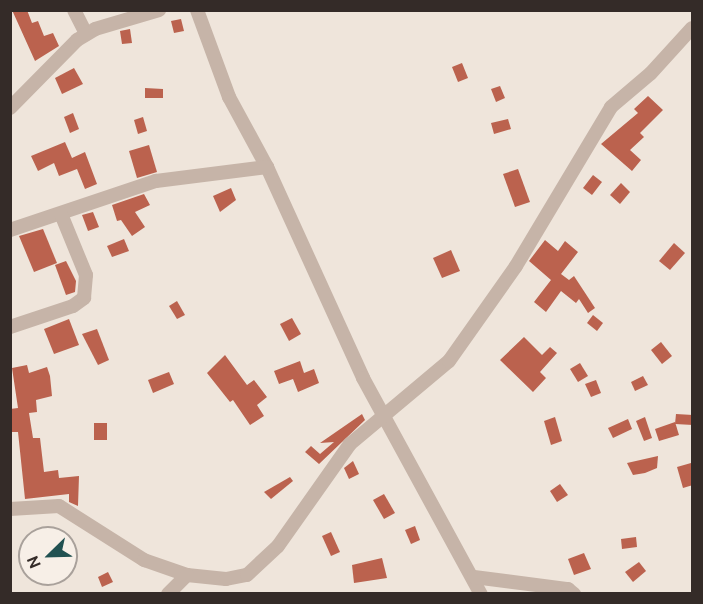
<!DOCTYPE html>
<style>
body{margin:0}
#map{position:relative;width:703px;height:604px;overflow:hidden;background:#efe5db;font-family:Ubuntu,sans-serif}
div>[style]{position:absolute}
.building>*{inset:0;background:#bb624e}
.minor>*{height:14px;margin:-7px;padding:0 7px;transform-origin:7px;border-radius:7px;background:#c6b4a8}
span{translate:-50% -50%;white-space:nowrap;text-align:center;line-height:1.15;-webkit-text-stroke:6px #f7efe7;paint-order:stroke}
.frame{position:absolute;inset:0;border:12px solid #342b28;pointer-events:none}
.north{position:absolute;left:18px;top:526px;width:60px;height:60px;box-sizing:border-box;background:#f7efe7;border:2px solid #a9a19b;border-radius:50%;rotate:247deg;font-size:16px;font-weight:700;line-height:24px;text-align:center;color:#342b28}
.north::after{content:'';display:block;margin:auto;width:21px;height:27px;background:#215151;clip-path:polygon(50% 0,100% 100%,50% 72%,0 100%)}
</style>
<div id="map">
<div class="building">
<div style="clip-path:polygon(12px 10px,27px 10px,32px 23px,38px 21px,44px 36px,53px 33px,59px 46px,35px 61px)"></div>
<div style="clip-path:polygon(181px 19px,184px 31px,174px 33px,171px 21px)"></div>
<div style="clip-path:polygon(130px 29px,132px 43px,122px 44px,120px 31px)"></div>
<div style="clip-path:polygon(462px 63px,468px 78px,458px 82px,452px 67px)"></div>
<div style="clip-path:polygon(74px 68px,83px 84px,62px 94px,55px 78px)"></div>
<div style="clip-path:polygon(500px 86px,505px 98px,496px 102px,491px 89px)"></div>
<div style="clip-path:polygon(145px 88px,163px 89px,163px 98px,145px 98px)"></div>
<div style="clip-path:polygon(648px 96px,663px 110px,640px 133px,644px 137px,630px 150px,641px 160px,632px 171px,601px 144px,638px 113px,634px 109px)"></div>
<div style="clip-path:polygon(73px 113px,79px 129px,70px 133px,64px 117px)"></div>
<div style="clip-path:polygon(143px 117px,147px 131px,138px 134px,134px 120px)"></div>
<div style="clip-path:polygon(508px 119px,511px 129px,494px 134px,491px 123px)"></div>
<div style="clip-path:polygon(65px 142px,72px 158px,85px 152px,97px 184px,85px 189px,77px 169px,59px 176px,54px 163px,38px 171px,31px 156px)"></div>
<div style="clip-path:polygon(149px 145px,157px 172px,137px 178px,129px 151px)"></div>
<div style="clip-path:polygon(518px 169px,530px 202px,515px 207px,503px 174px)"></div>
<div style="clip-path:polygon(593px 175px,602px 182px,592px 195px,583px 188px)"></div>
<div style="clip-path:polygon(621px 183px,630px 192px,620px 204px,610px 195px)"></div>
<div style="clip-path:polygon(231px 188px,236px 200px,220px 212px,213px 196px)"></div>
<div style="clip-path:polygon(144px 194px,150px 205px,135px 212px,145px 227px,132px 236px,121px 220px,117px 221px,112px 205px)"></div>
<div style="clip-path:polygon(93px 212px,99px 227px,88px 231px,82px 215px)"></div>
<div style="clip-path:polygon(43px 229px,57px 263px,34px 272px,19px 236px)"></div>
<div style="clip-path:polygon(124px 239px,129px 251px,112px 257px,107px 246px)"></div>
<div style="clip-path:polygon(545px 240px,558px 251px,565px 241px,578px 252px,561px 274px,569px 280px,574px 276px,595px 308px,588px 313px,579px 299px,576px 303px,561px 291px,546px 312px,534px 302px,551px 280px,529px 261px)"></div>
<div style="clip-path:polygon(674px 243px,685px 253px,670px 270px,659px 261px)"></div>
<div style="clip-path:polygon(451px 250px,460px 271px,442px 278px,433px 258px)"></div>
<div style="clip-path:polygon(66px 261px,76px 281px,75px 292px,66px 295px,55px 265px)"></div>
<div style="clip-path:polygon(177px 301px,185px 315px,177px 319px,169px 306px)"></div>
<div style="clip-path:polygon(593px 315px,603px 323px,597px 331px,587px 323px)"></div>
<div style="clip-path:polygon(292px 318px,301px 334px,289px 341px,280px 324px)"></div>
<div style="clip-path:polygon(69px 319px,79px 345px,54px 354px,44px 329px)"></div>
<div style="clip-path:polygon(97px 329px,109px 360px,98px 365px,82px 334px)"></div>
<div style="clip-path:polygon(524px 337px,542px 355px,550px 347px,557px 353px,540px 372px,546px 378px,533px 392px,500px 360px)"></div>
<div style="clip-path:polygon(661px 342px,672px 356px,662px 364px,651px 350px)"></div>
<div style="clip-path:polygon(225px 355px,247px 385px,254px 380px,267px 397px,257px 405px,264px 416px,250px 425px,233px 400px,230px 402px,207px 373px)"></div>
<div style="clip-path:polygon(300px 361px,304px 373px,314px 369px,319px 383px,298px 392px,293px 379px,279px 384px,274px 371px)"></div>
<div style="clip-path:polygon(580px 363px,588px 376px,578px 382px,570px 369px)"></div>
<div style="clip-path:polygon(27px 365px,29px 373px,47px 367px,50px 376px,52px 396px,36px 400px,37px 412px,29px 413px,33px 438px,40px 438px,44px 472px,58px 470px,59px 478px,79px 476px,78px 506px,69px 502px,69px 494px,25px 499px,18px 432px,10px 432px,10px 409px,18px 408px,12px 368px)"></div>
<div style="clip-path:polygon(169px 372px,174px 384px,153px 393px,148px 380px)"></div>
<div style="clip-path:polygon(643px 376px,648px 385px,635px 391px,631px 382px)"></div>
<div style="clip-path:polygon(596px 380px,601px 393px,591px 397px,585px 384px)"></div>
<div style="clip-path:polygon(362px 414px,365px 420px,319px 464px,305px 452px,311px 446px,320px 454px,334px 442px,320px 443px)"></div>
<div style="clip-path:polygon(676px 414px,693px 415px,693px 425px,675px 424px)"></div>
<div style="clip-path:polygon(555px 417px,562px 441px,551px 445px,544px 421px)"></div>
<div style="clip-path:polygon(645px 417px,652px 438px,644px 441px,636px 421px)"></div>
<div style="clip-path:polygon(628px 419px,632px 429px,613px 438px,608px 428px)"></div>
<div style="clip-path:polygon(675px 422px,679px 435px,659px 441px,655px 429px)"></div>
<div style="clip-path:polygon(94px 423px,107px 423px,107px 440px,94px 440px)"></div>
<div style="clip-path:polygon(658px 456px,657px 468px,645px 473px,633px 475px,627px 463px)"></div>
<div style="clip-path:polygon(353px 461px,359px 474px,349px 479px,344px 468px)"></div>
<div style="clip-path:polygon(691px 463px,693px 485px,683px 488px,677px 467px)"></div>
<div style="clip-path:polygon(290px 477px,293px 481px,271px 499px,264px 492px)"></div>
<div style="clip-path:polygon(560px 484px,568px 495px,557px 502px,550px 491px)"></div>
<div style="clip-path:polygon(384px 494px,395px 513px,384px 519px,373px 500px)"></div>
<div style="clip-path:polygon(415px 526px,420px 540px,411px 544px,405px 530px)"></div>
<div style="clip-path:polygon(331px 532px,340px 552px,331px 556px,322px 536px)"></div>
<div style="clip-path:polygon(636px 537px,637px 547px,622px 549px,621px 539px)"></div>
<div style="clip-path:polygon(584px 553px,591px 569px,574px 575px,568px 559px)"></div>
<div style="clip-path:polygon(382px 558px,387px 578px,354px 583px,352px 565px)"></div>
<div style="clip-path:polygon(639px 562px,646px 571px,633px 582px,625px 572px)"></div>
<div style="clip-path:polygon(108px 572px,113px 582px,102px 587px,98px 577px)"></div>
</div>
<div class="minor">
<div style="left:74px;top:10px;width:27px;rotate:63deg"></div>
<div style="left:197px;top:10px;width:93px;rotate:69.8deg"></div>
<div style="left:229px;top:97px;width:80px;rotate:61.5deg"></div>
<div style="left:267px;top:167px;width:232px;rotate:65.5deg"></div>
<div style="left:363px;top:378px;width:246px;rotate:61.4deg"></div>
<div style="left:10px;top:108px;width:95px;rotate:-45.4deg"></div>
<div style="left:77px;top:40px;width:21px;rotate:-31deg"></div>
<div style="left:95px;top:29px;width:67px;rotate:-16.5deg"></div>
<div style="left:10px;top:230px;width:154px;rotate:-18.6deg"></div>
<div style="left:156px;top:181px;width:112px;rotate:-7.2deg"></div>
<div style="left:10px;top:327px;width:66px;rotate:-18.4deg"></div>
<div style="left:73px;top:306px;width:14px;rotate:-36deg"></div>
<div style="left:84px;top:298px;width:23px;rotate:-85deg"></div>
<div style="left:86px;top:275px;width:66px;rotate:-112.3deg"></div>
<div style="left:10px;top:509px;width:49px;rotate:-3.5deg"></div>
<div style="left:59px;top:506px;width:101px;rotate:32.4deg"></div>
<div style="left:144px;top:560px;width:46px;rotate:19.2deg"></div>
<div style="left:187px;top:575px;width:39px;rotate:6deg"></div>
<div style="left:226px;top:579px;width:21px;rotate:-11deg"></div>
<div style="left:247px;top:575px;width:42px;rotate:-43.1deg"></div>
<div style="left:278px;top:546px;width:125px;rotate:-54.8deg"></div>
<div style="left:350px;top:444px;width:129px;rotate:-40deg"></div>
<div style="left:449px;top:361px;width:116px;rotate:-54.8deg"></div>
<div style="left:516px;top:266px;width:185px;rotate:-59.1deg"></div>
<div style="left:611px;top:107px;width:52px;rotate:-40.4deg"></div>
<div style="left:651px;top:73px;width:61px;rotate:-47.7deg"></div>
<div style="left:474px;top:577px;width:95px;rotate:7.3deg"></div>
<div style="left:568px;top:589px;width:8px;rotate:40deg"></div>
<div style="left:168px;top:594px;width:27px;rotate:-45deg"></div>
</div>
<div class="frame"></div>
<div class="north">N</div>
</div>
